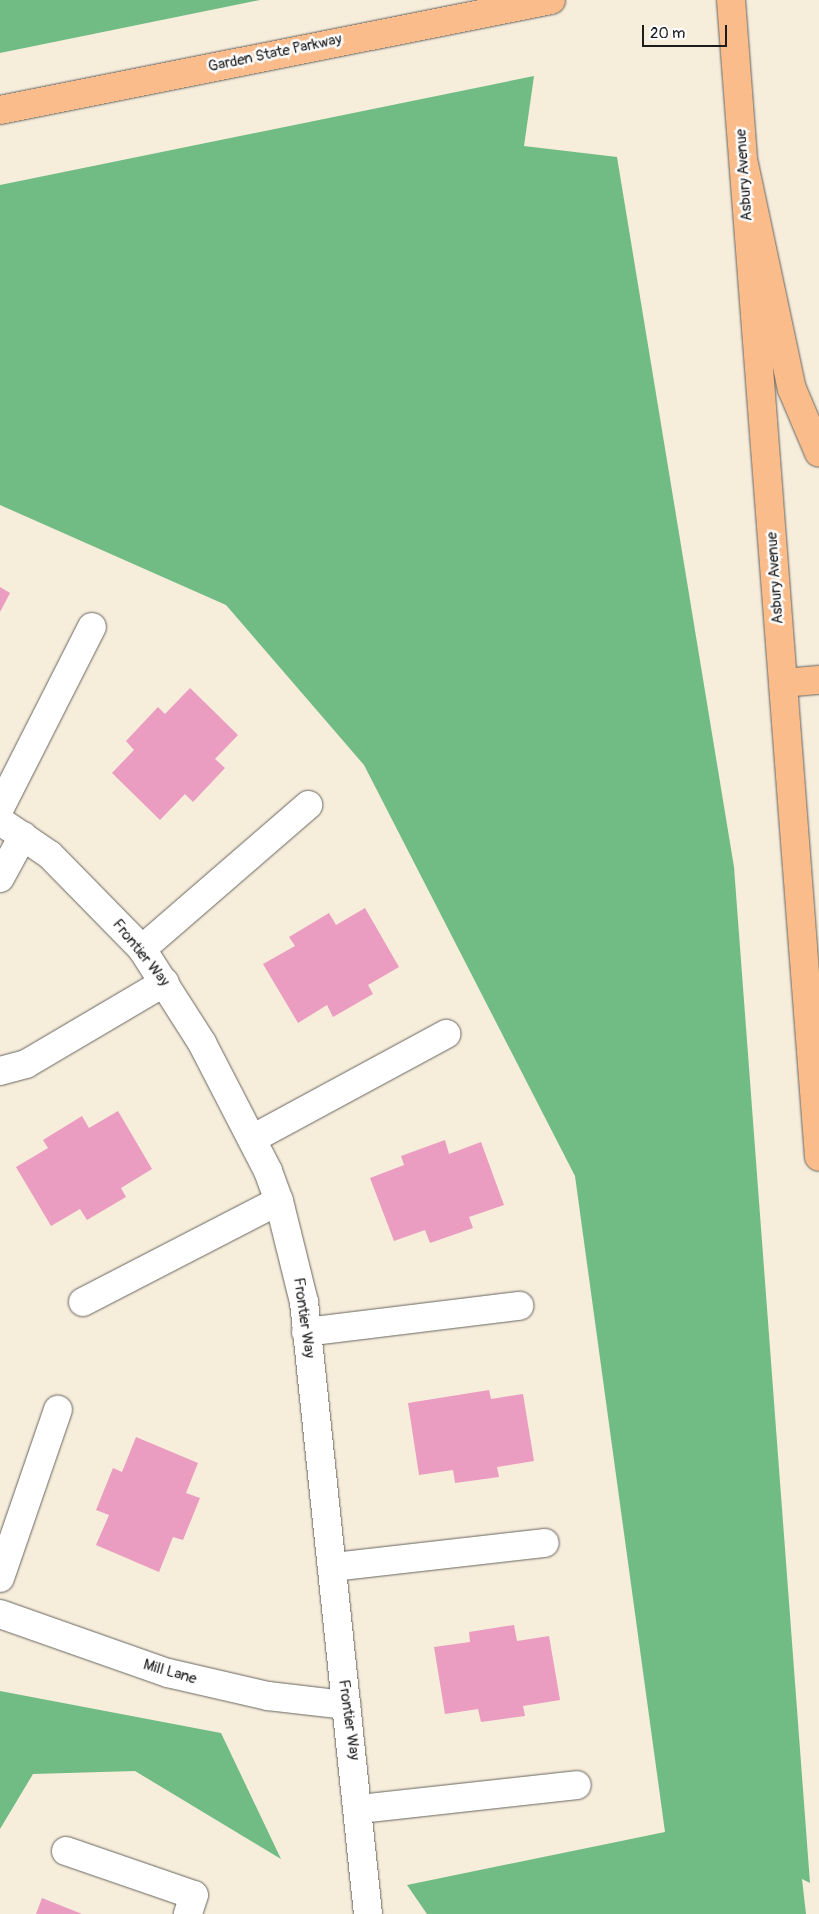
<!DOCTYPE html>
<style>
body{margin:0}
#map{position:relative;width:819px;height:1914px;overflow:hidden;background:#f6eddb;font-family:Pangolin,sans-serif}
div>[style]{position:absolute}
.forest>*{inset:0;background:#71bc84}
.building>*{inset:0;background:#eb9cc1}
.roads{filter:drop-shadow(0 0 1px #68655f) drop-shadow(0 0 1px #68655f)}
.minor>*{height:28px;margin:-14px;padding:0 14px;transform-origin:14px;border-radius:14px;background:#fff}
.major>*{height:28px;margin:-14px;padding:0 14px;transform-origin:14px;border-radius:14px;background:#fabc8b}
.highway>*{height:28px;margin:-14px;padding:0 14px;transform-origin:14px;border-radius:14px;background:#fabc8b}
span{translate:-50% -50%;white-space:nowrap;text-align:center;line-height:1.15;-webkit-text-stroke:5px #fff;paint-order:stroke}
.street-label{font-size:15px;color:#1c1c1c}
.scale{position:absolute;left:642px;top:25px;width:85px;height:22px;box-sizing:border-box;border:2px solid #1c1c1c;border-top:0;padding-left:6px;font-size:15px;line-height:18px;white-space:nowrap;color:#1c1c1c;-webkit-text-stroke:4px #fff;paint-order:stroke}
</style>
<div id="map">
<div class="forest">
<div style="clip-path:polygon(0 0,260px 0,0 53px)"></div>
<div style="clip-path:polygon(534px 76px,524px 146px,617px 157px,734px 867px,810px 1883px,802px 1879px,806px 1914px,427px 1914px,407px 1885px,665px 1832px,575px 1176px,364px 765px,226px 605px,0 505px,0 185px)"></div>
<div style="clip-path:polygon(0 1691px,221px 1733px,281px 1859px,135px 1771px,33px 1774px,0 1829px)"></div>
</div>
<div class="building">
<div style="clip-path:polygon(0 587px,10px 593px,0 612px)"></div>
<div style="clip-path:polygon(190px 688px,238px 735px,215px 759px,225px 768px,193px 802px,185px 794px,160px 820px,112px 773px,134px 750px,126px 741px,158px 707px,165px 714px)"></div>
<div style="clip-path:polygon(365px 908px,399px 967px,368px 985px,373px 994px,333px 1017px,327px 1005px,298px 1023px,263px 964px,295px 946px,289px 937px,329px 913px,336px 925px)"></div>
<div style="clip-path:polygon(118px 1111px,152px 1169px,121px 1188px,126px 1197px,87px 1220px,80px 1209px,51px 1226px,16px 1167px,48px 1148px,43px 1140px,82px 1116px,89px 1128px)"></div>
<div style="clip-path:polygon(445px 1140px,449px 1154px,481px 1142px,504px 1205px,469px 1217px,473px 1228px,430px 1243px,425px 1230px,394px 1241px,370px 1178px,404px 1165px,401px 1156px)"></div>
<div style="clip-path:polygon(489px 1390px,491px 1399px,523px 1394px,534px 1461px,497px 1467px,499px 1477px,455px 1483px,453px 1470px,419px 1475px,408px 1403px)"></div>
<div style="clip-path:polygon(136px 1437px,198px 1463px,186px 1493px,200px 1498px,183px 1540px,173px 1537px,159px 1572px,96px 1545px,109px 1515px,96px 1510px,113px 1468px,122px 1472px)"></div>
<div style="clip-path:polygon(514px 1625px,517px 1641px,549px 1636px,560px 1700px,523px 1706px,525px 1716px,481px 1722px,478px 1709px,445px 1714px,434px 1647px,470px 1642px,469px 1632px)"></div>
<div style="clip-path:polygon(42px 1898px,82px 1914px,36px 1914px)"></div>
</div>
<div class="roads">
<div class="minor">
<div style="left:0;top:808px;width:203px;rotate:-63.1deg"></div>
<div style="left:0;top:821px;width:60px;rotate:34.2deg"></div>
<div style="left:50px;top:855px;width:132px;rotate:45.6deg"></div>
<div style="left:142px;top:949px;width:112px;rotate:57.4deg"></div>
<div style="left:202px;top:1043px;width:144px;rotate:62.7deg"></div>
<div style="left:268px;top:1171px;width:32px;rotate:70deg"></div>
<div style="left:279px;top:1201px;width:104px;rotate:76.1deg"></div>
<div style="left:304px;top:1302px;width:615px;rotate:84.03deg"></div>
<div style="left:0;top:878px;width:48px;rotate:-61.3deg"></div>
<div style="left:142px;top:949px;width:220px;rotate:-40.9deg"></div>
<div style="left:0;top:1071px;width:27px;rotate:-15deg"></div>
<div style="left:26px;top:1064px;width:161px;rotate:-30.5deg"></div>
<div style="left:252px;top:1139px;width:221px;rotate:-28.4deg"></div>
<div style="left:83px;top:1302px;width:220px;rotate:-27.3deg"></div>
<div style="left:306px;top:1332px;width:215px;rotate:-7deg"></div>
<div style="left:333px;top:1567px;width:213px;rotate:-6.5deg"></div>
<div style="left:0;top:1578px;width:178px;rotate:-71deg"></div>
<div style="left:0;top:1614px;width:178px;rotate:19.4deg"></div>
<div style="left:168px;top:1673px;width:103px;rotate:13deg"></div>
<div style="left:268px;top:1696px;width:79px;rotate:6.6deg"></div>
<div style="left:360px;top:1809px;width:218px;rotate:-6.3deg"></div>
<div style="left:66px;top:1851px;width:135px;rotate:19deg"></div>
<div style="left:194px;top:1895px;width:20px;rotate:108deg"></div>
</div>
<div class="major">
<div style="left:731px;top:0;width:1160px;rotate:85.65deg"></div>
</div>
<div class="highway">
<div style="left:0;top:110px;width:562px;rotate:-11.29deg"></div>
<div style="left:744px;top:164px;width:230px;rotate:78deg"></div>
<div style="left:792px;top:389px;width:69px;rotate:67.1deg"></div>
<div style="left:783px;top:683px;width:36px;rotate:-5deg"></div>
</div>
</div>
<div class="street-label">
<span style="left:275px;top:53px;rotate:-12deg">Garden State Parkway</span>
<span style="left:744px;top:175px;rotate:-94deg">Asbury Avenue</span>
<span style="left:775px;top:578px;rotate:-94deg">Asbury Avenue</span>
<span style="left:141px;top:953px;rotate:51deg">Frontier Way</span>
<span style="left:304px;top:1318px;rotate:82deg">Frontier Way</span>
<span style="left:170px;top:1672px;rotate:16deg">Mill Lane</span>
<span style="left:349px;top:1720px;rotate:82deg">Frontier Way</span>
</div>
<div class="scale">20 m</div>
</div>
